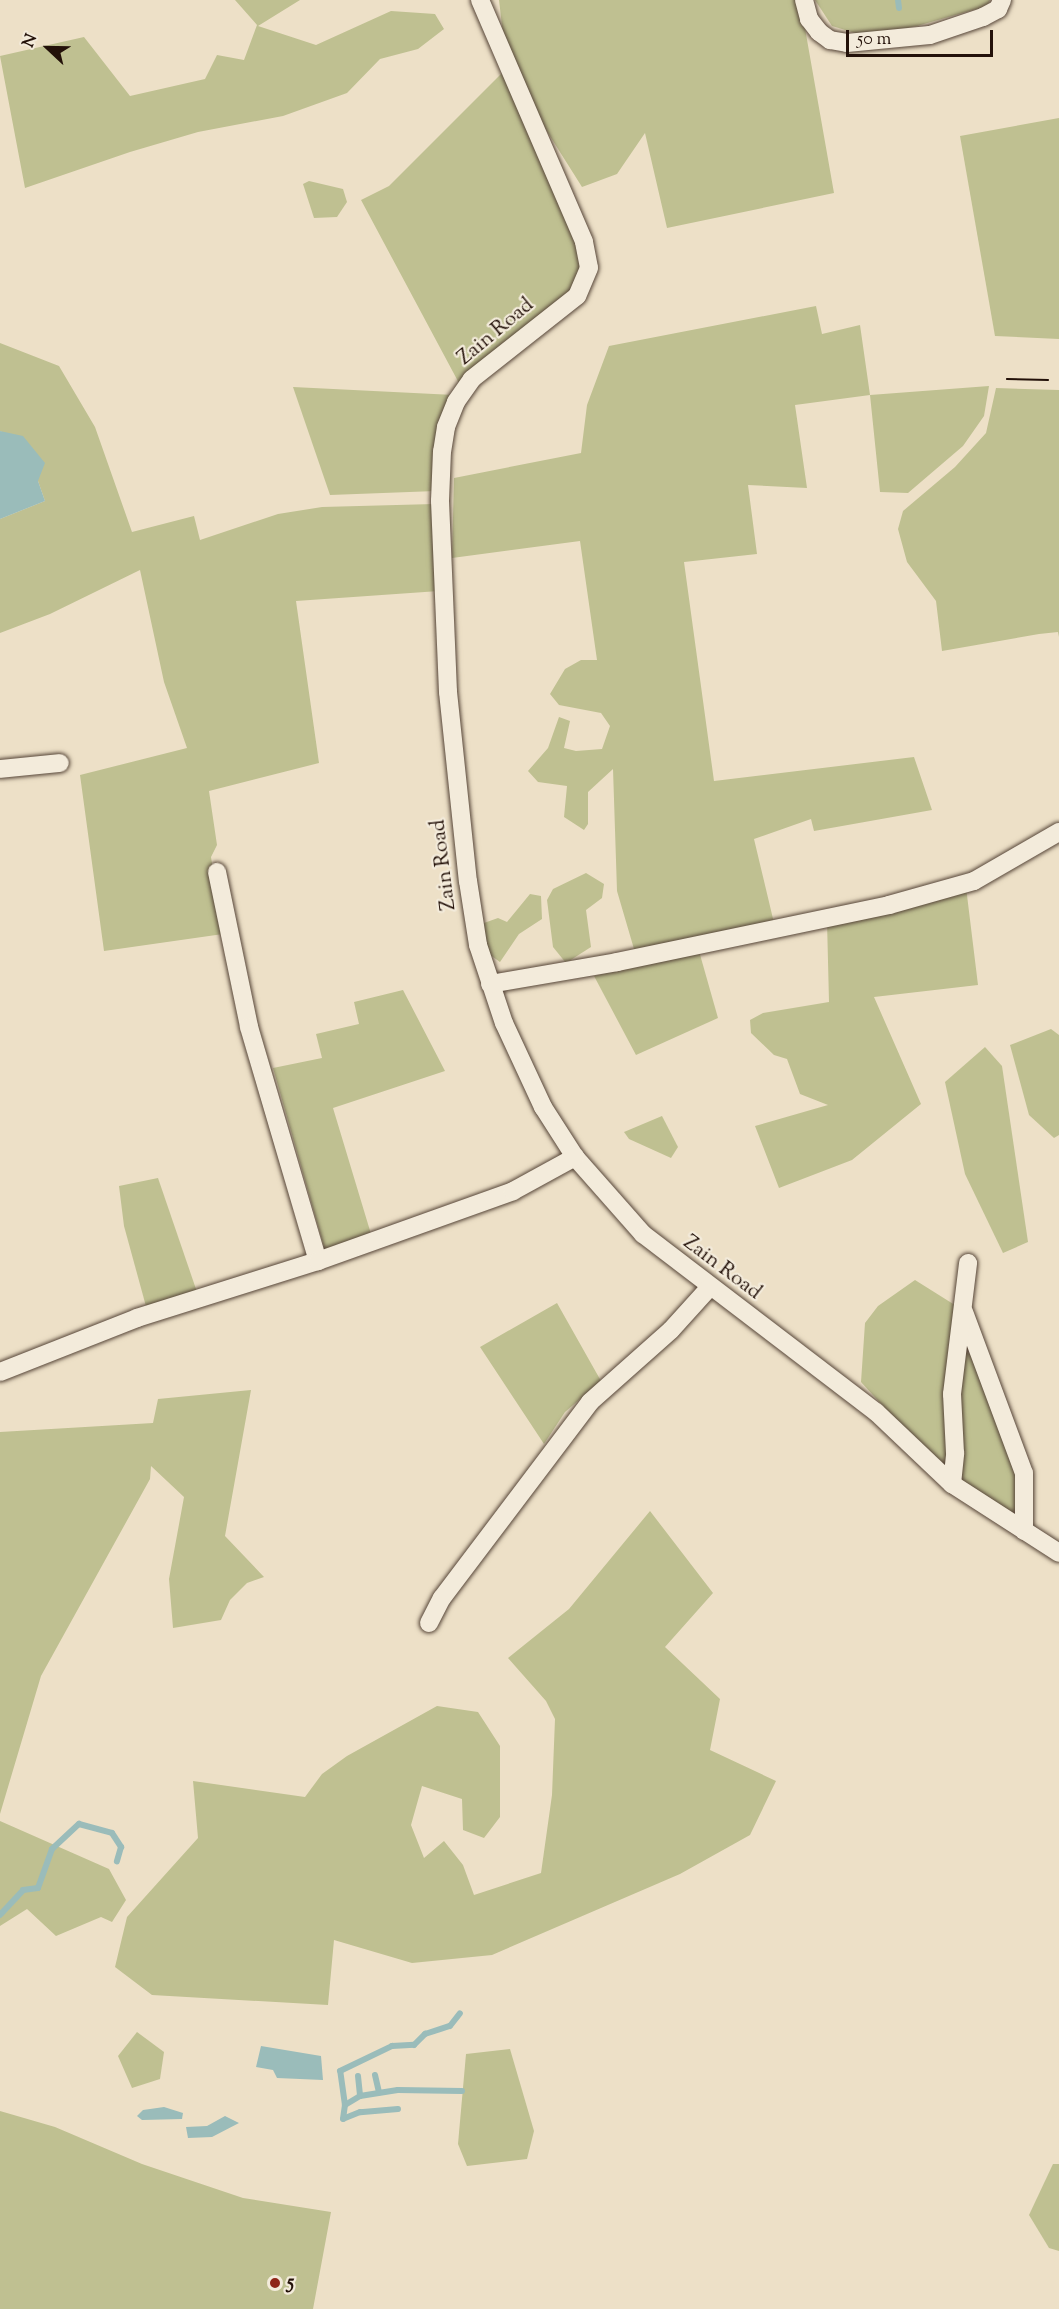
<!DOCTYPE html>
<style>
body{margin:0}
#map{position:relative;width:1059px;height:2309px;overflow:hidden;background:#ede0c7;font-family:"Sorts Mill Goudy",serif}
div>[style]{position:absolute}
.green>*{inset:0;background:#bfc091}
.water>*{inset:0;background:#9abcba}
.stream>*{height:6px;margin:-3px;padding:0 3px;transform-origin:3px;border-radius:3px;background:#9abcba}
.roads{filter:drop-shadow(0 0 2px #564538) drop-shadow(0 0 2px #564538)}
.minor>*{height:18px;margin:-9px;padding:0 9px;transform-origin:9px;border-radius:9px;background:#f3ebdb}
.tram>*{height:1.5px;margin:-0.75px;padding:0 0.75px;transform-origin:0.75px;border-radius:0.75px;background:#231109}
.dots>*{width:16px;height:16px;translate:-50% -50%;box-sizing:border-box;border:3px solid #f3ebdb;border-radius:50%}
span{translate:-50% -50%;white-space:nowrap;text-align:center;line-height:1.15;-webkit-text-stroke:4.5px #f3ebdb;paint-order:stroke}
.street-label{font-size:21px;color:#231109}
.poi-label{font-size:21px;color:#231109;font-weight:700}
.left{translate:0 -50%;text-align:left}
.north{position:absolute;left:18px;top:18px;width:60px;height:60px;-webkit-text-stroke:4px #f3ebdb;paint-order:stroke;rotate:292deg;font-size:16px;font-weight:700;line-height:24px;text-align:center;color:#231109}
.north::after{content:'';display:block;margin:auto;width:21px;height:27px;background:#231109;clip-path:polygon(50% 0,100% 100%,50% 72%,0 100%)}
.scale{position:absolute;left:846px;top:30px;width:147px;height:27px;box-sizing:border-box;border:3px solid #231109;border-top:0;padding-left:8px;font-size:18px;line-height:21px;white-space:nowrap;color:#231109;-webkit-text-stroke:4px #f3ebdb;paint-order:stroke}
</style>
<div id="map">
<div class="green">
<div style="clip-path:polygon(235px 0,300px 0,258px 26px,316px 45px,391px 11px,435px 14px,444px 29px,418px 49px,380px 59px,347px 93px,283px 116px,198px 132px,130px 152px,25px 188px,0 56px,84px 37px,130px 96px,205px 79px,217px 55px,244px 60px,257px 25px)"></div>
<div style="clip-path:polygon(499px 0,800px 0,834px 193px,667px 228px,645px 133px,617px 174px,582px 187px,507px 68px)"></div>
<div style="clip-path:polygon(815px 0,990px 0,987px 6px,917px 26px,865px 36px,832px 26px)"></div>
<div style="clip-path:polygon(502px 73px,583px 225px,579px 284px,460px 385px,361px 200px,389px 186px)"></div>
<div style="clip-path:polygon(1059px 118px,1059px 339px,995px 336px,960px 136px)"></div>
<div style="clip-path:polygon(309px 181px,343px 189px,347px 202px,337px 217px,314px 218px,303px 184px)"></div>
<div style="clip-path:polygon(816px 306px,822px 334px,860px 325px,870px 395px,989px 386px,984px 416px,963px 446px,908px 493px,880px 492px,870px 395px,795px 405px,807px 488px,748px 485px,757px 554px,684px 562px,714px 781px,914px 757px,932px 810px,814px 831px,811px 819px,754px 839px,774px 923px,634px 949px,617px 891px,613px 769px,588px 792px,588px 824px,584px 830px,564px 817px,567px 786px,538px 782px,528px 771px,548px 748px,559px 717px,570px 721px,564px 748px,576px 751px,602px 749px,610px 726px,601px 713px,559px 705px,550px 694px,565px 669px,581px 660px,597px 660px,580px 541px,452px 558px,454px 478px,581px 453px,587px 405px,609px 346px)"></div>
<div style="clip-path:polygon(0 343px,59px 366px,95px 427px,132px 532px,194px 516px,200px 540px,278px 514px,322px 507px,434px 504px,439px 591px,296px 601px,319px 763px,209px 791px,217px 845px,211px 857px,223px 934px,104px 951px,80px 775px,187px 748px,164px 682px,140px 570px,50px 614px,0 633px,0 519px,45px 501px,38px 481px,8px 435px,0 431px)"></div>
<div style="clip-path:polygon(293px 387px,454px 395px,436px 491px,330px 495px)"></div>
<div style="clip-path:polygon(996px 388px,1059px 390px,1059px 637px,1058px 632px,1039px 634px,942px 651px,936px 601px,907px 562px,898px 529px,903px 511px,955px 467px,986px 433px)"></div>
<div style="clip-path:polygon(586px 873px,604px 884px,602px 898px,586px 910px,591px 947px,566px 963px,553px 947px,547px 900px,553px 889px)"></div>
<div style="clip-path:polygon(966px 887px,978px 985px,874px 997px,921px 1104px,852px 1160px,779px 1188px,755px 1126px,828px 1105px,800px 1094px,787px 1059px,774px 1055px,751px 1033px,750px 1020px,763px 1013px,829px 1002px,827px 921px)"></div>
<div style="clip-path:polygon(530px 894px,541px 896px,542px 919px,519px 934px,500px 962px,486px 952px,484px 923px,498px 918px,507px 922px)"></div>
<div style="clip-path:polygon(699px 951px,718px 1018px,636px 1055px,594px 976px)"></div>
<div style="clip-path:polygon(403px 990px,445px 1071px,333px 1108px,371px 1234px,326px 1254px,273px 1068px,322px 1058px,316px 1034px,359px 1024px,354px 1002px)"></div>
<div style="clip-path:polygon(1051px 1029px,1059px 1035px,1059px 1135px,1054px 1138px,1029px 1115px,1010px 1045px)"></div>
<div style="clip-path:polygon(985px 1047px,1002px 1066px,1028px 1242px,1003px 1253px,965px 1174px,945px 1082px)"></div>
<div style="clip-path:polygon(662px 1116px,678px 1147px,671px 1158px,629px 1139px,624px 1132px)"></div>
<div style="clip-path:polygon(158px 1178px,197px 1292px,147px 1310px,124px 1226px,119px 1186px)"></div>
<div style="clip-path:polygon(915px 1280px,958px 1307px,953px 1342px,987px 1367px,1016px 1457px,1015px 1510px,1005px 1520px,939px 1467px,861px 1382px,865px 1323px,878px 1306px)"></div>
<div style="clip-path:polygon(557px 1303px,601px 1381px,565px 1412px,544px 1444px,480px 1347px)"></div>
<div style="clip-path:polygon(251px 1390px,225px 1536px,264px 1577px,247px 1583px,230px 1600px,221px 1620px,173px 1628px,169px 1579px,184px 1497px,151px 1466px,150px 1479px,41px 1676px,0 1814px,0 1432px,153px 1423px,158px 1399px)"></div>
<div style="clip-path:polygon(650px 1511px,713px 1593px,665px 1647px,720px 1699px,710px 1750px,776px 1781px,750px 1835px,680px 1874px,492px 1955px,412px 1963px,334px 1940px,328px 2005px,152px 1995px,115px 1967px,127px 1917px,198px 1838px,193px 1781px,305px 1797px,322px 1774px,347px 1756px,437px 1706px,478px 1712px,500px 1746px,500px 1817px,484px 1838px,463px 1830px,462px 1799px,422px 1786px,411px 1825px,424px 1858px,444px 1841px,463px 1865px,474px 1895px,541px 1873px,552px 1795px,555px 1719px,546px 1701px,508px 1658px,569px 1609px)"></div>
<div style="clip-path:polygon(0 1821px,109px 1869px,126px 1900px,112px 1922px,101px 1917px,56px 1936px,27px 1909px,0 1926px)"></div>
<div style="clip-path:polygon(137px 2032px,164px 2052px,160px 2079px,132px 2088px,118px 2056px)"></div>
<div style="clip-path:polygon(510px 2049px,534px 2131px,527px 2159px,467px 2166px,458px 2144px,466px 2054px)"></div>
<div style="clip-path:polygon(0 2111px,55px 2127px,142px 2164px,243px 2198px,331px 2212px,313px 2309px,0 2309px)"></div>
<div style="clip-path:polygon(1053px 2164px,1059px 2164px,1059px 2251px,1049px 2248px,1029px 2215px)"></div>
</div>
<div class="water">
<div style="clip-path:polygon(0 431px,23px 436px,45px 463px,38px 481px,45px 501px,0 519px)"></div>
<div style="clip-path:polygon(261px 2046px,321px 2056px,323px 2080px,277px 2078px,273px 2070px,256px 2067px)"></div>
<div style="clip-path:polygon(164px 2107px,183px 2113px,182px 2119px,142px 2120px,137px 2116px,143px 2110px)"></div>
<div style="clip-path:polygon(225px 2116px,239px 2123px,212px 2137px,188px 2138px,186px 2127px,207px 2126px)"></div>
</div>
<div class="stream">
<div style="left:898px;top:0;width:8px;rotate:83deg"></div>
<div style="left:0;top:1915px;width:34px;rotate:-47deg"></div>
<div style="left:23px;top:1890px;width:15px;rotate:-8deg"></div>
<div style="left:38px;top:1888px;width:41px;rotate:-70.3deg"></div>
<div style="left:52px;top:1849px;width:37px;rotate:-43deg"></div>
<div style="left:79px;top:1824px;width:34px;rotate:15deg"></div>
<div style="left:112px;top:1833px;width:17px;rotate:57deg"></div>
<div style="left:121px;top:1847px;width:15px;rotate:106deg"></div>
<div style="left:375px;top:2075px;width:18px;rotate:77deg"></div>
<div style="left:358px;top:2076px;width:20px;rotate:84deg"></div>
<div style="left:345px;top:2105px;width:34px;rotate:-98deg"></div>
<div style="left:340px;top:2071px;width:58px;rotate:-25.7deg"></div>
<div style="left:392px;top:2046px;width:22px;rotate:-3deg"></div>
<div style="left:414px;top:2045px;width:16px;rotate:-45deg"></div>
<div style="left:425px;top:2034px;width:26px;rotate:-18deg"></div>
<div style="left:450px;top:2026px;width:16px;rotate:-52deg"></div>
<div style="left:398px;top:2109px;width:38px;rotate:175deg"></div>
<div style="left:360px;top:2112px;width:18px;rotate:158deg"></div>
<div style="left:343px;top:2119px;width:14px;rotate:-82deg"></div>
<div style="left:345px;top:2105px;width:17px;rotate:-31deg"></div>
<div style="left:360px;top:2096px;width:38px;rotate:-9deg"></div>
<div style="left:398px;top:2090px;width:64px;rotate:0.9deg"></div>
</div>
<div class="roads">
<div class="minor">
<div style="left:480px;top:0;width:263px;rotate:66.7deg"></div>
<div style="left:584px;top:242px;width:26px;rotate:79deg"></div>
<div style="left:589px;top:268px;width:30px;rotate:113deg"></div>
<div style="left:577px;top:296px;width:134px;rotate:141.7deg"></div>
<div style="left:472px;top:379px;width:28px;rotate:125deg"></div>
<div style="left:456px;top:402px;width:27px;rotate:112deg"></div>
<div style="left:446px;top:427px;width:24px;rotate:99deg"></div>
<div style="left:442px;top:451px;width:50px;rotate:92.3deg"></div>
<div style="left:440px;top:501px;width:191px;rotate:87.6deg"></div>
<div style="left:448px;top:692px;width:190px;rotate:84deg"></div>
<div style="left:468px;top:881px;width:65px;rotate:81.1deg"></div>
<div style="left:478px;top:945px;width:82px;rotate:71.6deg"></div>
<div style="left:504px;top:1023px;width:93px;rotate:65.1deg"></div>
<div style="left:543px;top:1107px;width:59px;rotate:57.4deg"></div>
<div style="left:575px;top:1157px;width:103px;rotate:48.6deg"></div>
<div style="left:643px;top:1234px;width:293px;rotate:37.4deg"></div>
<div style="left:876px;top:1412px;width:105px;rotate:43.5deg"></div>
<div style="left:952px;top:1484px;width:127px;rotate:32.8deg"></div>
<div style="left:804px;top:0;width:20px;rotate:75deg"></div>
<div style="left:809px;top:19px;width:16px;rotate:52deg"></div>
<div style="left:819px;top:32px;width:14px;rotate:36deg"></div>
<div style="left:830px;top:40px;width:17px;rotate:10deg"></div>
<div style="left:847px;top:43px;width:83px;rotate:-5.5deg"></div>
<div style="left:930px;top:35px;width:56px;rotate:-18.8deg"></div>
<div style="left:983px;top:17px;width:17px;rotate:-28deg"></div>
<div style="left:998px;top:9px;width:10px;rotate:-66deg"></div>
<div style="left:0;top:769px;width:60px;rotate:-5.7deg"></div>
<div style="left:217px;top:872px;width:158px;rotate:78.3deg"></div>
<div style="left:249px;top:1027px;width:244px;rotate:73.6deg"></div>
<div style="left:490px;top:984px;width:129px;rotate:-9.8deg"></div>
<div style="left:617px;top:962px;width:278px;rotate:-11.8deg"></div>
<div style="left:889px;top:905px;width:88px;rotate:-15.8deg"></div>
<div style="left:974px;top:881px;width:98px;rotate:-30deg"></div>
<div style="left:964px;top:1312px;width:172px;rotate:69.6deg"></div>
<div style="left:1024px;top:1473px;width:58px;rotate:90deg"></div>
<div style="left:0;top:1372px;width:147px;rotate:-21.5deg"></div>
<div style="left:137px;top:1318px;width:190px;rotate:-17.5deg"></div>
<div style="left:318px;top:1261px;width:207px;rotate:-19.7deg"></div>
<div style="left:513px;top:1191px;width:71px;rotate:-28.7deg"></div>
<div style="left:952px;top:1484px;width:31px;rotate:-84deg"></div>
<div style="left:955px;top:1453px;width:59px;rotate:-92.9deg"></div>
<div style="left:952px;top:1394px;width:132px;rotate:-83deg"></div>
<div style="left:429px;top:1623px;width:28px;rotate:-63deg"></div>
<div style="left:442px;top:1598px;width:246px;rotate:-52.9deg"></div>
<div style="left:590px;top:1402px;width:108px;rotate:-41.6deg"></div>
<div style="left:671px;top:1330px;width:57px;rotate:-47.9deg"></div>
</div>
</div>
<div class="tram">
<div style="left:1007px;top:379px;width:41px;rotate:1.4deg"></div>
</div>
<div class="dots">
<div style="left:275px;top:2283px;background:#8f2418"></div>
</div>
<div class="street-label">
<span style="left:496px;top:332px;rotate:-40deg">Zain Road</span>
<span style="left:444px;top:865px;rotate:-97deg">Zain Road</span>
<span style="left:722px;top:1268px;rotate:37deg">Zain Road</span>
</div>
<div class="poi-label">
<span class="left" style="left:287px;top:2283px">5</span>
</div>
<div class="north">N</div>
<div class="scale">50 m</div>
</div>
